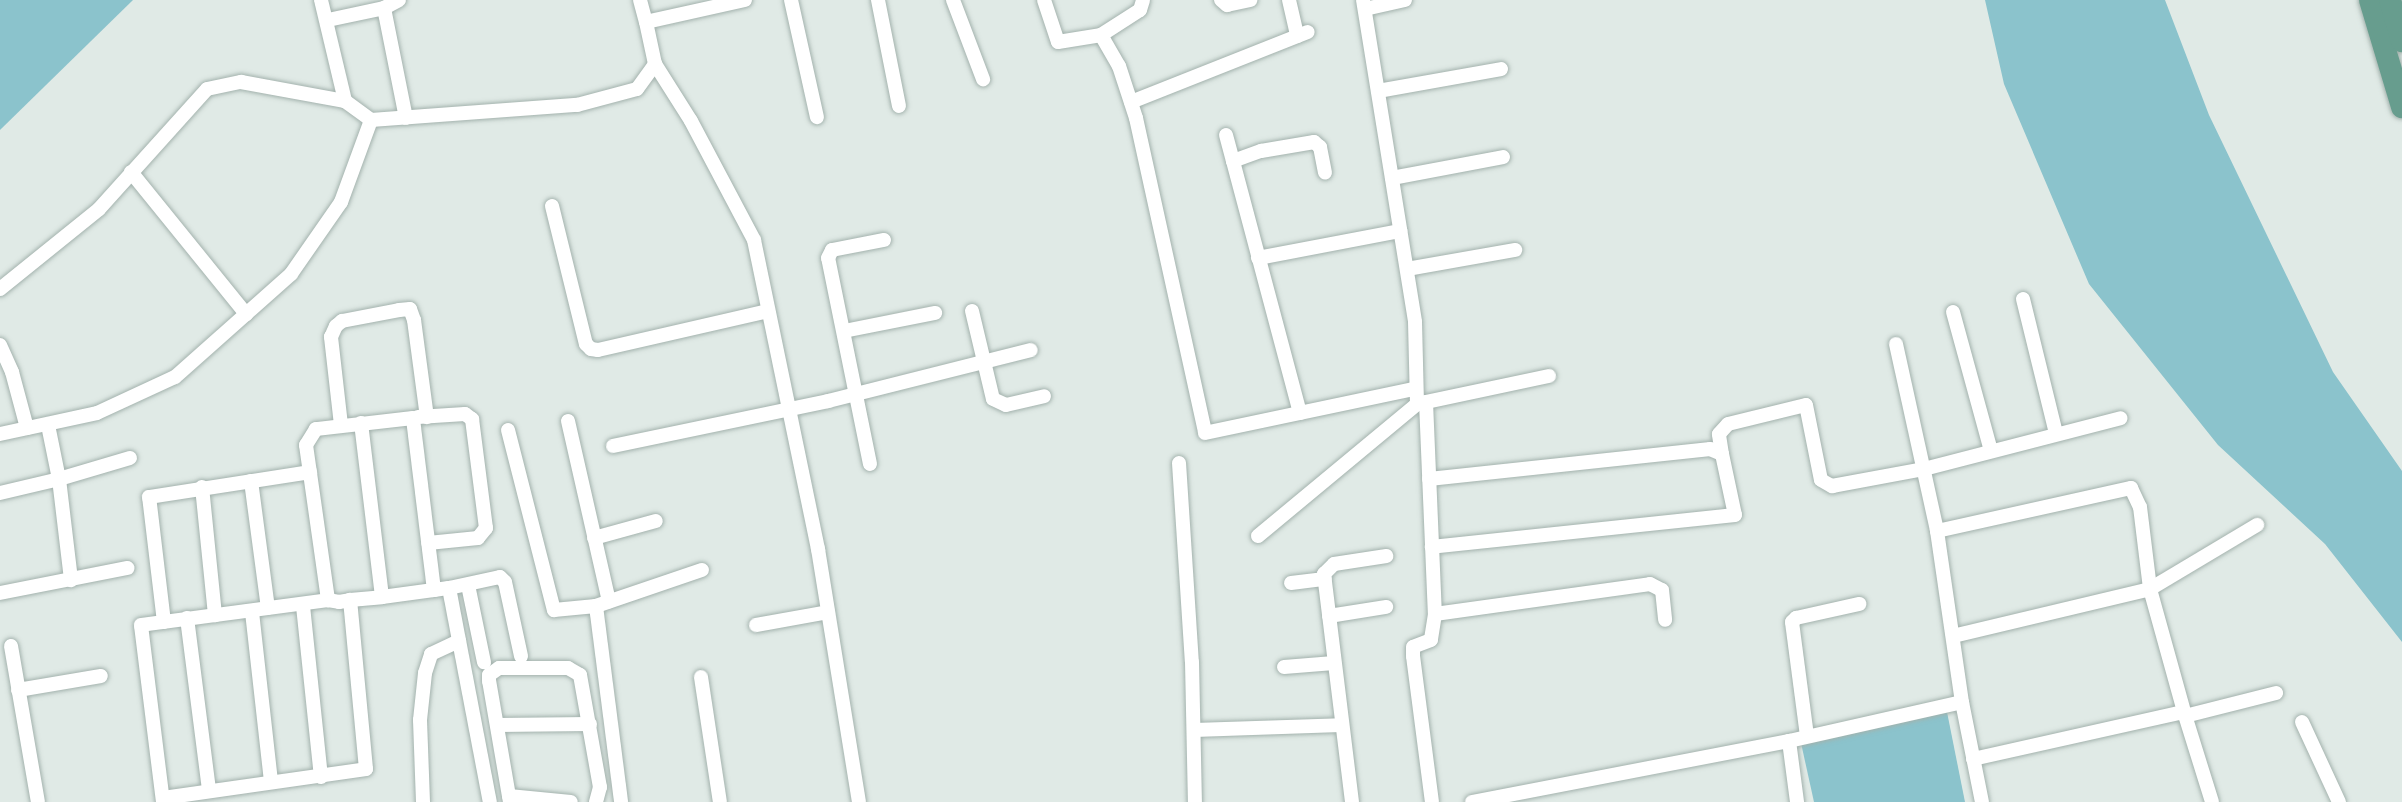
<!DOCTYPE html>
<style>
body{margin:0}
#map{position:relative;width:2402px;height:802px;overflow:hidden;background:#e0eae6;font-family:Rubik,sans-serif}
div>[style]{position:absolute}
.water>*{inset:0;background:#8bc3cc}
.roads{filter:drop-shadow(0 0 2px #a3b2ad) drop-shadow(0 0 2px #a3b2ad)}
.minor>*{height:14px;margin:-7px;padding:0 7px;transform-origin:7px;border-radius:7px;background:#fff}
.primary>*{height:22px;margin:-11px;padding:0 11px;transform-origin:11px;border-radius:11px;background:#679d8e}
span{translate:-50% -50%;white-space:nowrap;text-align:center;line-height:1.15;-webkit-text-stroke:6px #f1f7f4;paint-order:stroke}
</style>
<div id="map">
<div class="water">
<div style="clip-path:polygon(0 0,133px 0,0 130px)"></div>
<div style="clip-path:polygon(1985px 0,2165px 0,2209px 115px,2333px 372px,2402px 471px,2402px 642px,2325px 544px,2218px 445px,2089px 284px,2004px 84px)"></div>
<div style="clip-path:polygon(1947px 712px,1965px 802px,1814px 802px,1801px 743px)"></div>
</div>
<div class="roads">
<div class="minor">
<div style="left:321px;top:0;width:104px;rotate:76.6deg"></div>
<div style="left:640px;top:0;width:23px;rotate:75deg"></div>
<div style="left:745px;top:0;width:101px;rotate:167.5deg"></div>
<div style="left:646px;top:22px;width:43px;rotate:77.9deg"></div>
<div style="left:655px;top:64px;width:67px;rotate:57.7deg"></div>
<div style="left:691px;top:121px;width:135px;rotate:62.1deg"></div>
<div style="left:754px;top:240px;width:316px;rotate:78.3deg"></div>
<div style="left:818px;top:549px;width:256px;rotate:80.8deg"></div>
<div style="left:791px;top:0;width:120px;rotate:77.5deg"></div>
<div style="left:878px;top:0;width:108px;rotate:78.8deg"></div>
<div style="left:953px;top:0;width:85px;rotate:69.2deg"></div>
<div style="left:1044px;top:0;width:44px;rotate:71.6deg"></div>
<div style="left:1058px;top:42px;width:44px;rotate:-9.2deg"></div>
<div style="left:1101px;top:35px;width:36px;rotate:60deg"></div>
<div style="left:1119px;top:66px;width:55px;rotate:71.9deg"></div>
<div style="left:1136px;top:118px;width:322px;rotate:77.6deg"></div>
<div style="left:1205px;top:433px;width:214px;rotate:-11.9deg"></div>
<div style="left:1221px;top:0;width:8px;rotate:40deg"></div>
<div style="left:1227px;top:5px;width:24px;rotate:-12deg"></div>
<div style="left:1289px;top:0;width:37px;rotate:77deg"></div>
<div style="left:1363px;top:0;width:326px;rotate:80.8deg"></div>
<div style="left:1415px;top:322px;width:82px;rotate:88.6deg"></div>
<div style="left:1417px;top:404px;width:135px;rotate:-12deg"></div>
<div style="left:384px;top:8px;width:112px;rotate:78.7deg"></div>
<div style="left:1365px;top:9px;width:41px;rotate:-12.7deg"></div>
<div style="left:328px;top:20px;width:57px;rotate:-12.1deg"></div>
<div style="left:384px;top:8px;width:17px;rotate:-28deg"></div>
<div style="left:1101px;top:35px;width:46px;rotate:-32.7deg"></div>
<div style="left:1140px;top:10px;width:10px;rotate:-73deg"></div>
<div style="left:1378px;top:91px;width:125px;rotate:-10.1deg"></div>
<div style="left:1131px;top:102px;width:190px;rotate:-21.6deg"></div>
<div style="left:1226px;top:135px;width:27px;rotate:75deg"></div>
<div style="left:131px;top:172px;width:183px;rotate:51deg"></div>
<div style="left:1392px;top:178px;width:113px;rotate:-10.7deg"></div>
<div style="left:552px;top:206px;width:142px;rotate:76.2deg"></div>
<div style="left:586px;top:344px;width:7px;rotate:45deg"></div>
<div style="left:591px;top:349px;width:7px;rotate:8deg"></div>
<div style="left:598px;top:350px;width:174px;rotate:-12.9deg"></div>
<div style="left:1258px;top:258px;width:145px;rotate:-10.8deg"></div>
<div style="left:1407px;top:269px;width:110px;rotate:-10deg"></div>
<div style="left:0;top:289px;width:127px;rotate:-38.9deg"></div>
<div style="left:99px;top:209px;width:161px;rotate:-48deg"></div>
<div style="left:207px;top:89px;width:35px;rotate:-12deg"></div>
<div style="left:241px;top:82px;width:106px;rotate:10.4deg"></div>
<div style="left:345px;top:101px;width:32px;rotate:36deg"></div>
<div style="left:2023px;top:299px;width:138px;rotate:76.2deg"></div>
<div style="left:972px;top:311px;width:90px;rotate:76.6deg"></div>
<div style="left:993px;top:399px;width:14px;rotate:25deg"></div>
<div style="left:1006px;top:405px;width:39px;rotate:-13deg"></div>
<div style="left:1953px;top:312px;width:144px;rotate:74.7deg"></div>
<div style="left:844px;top:331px;width:93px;rotate:-11.2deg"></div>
<div style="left:1896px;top:344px;width:191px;rotate:77.6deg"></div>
<div style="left:1937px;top:531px;width:173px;rotate:81.7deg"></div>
<div style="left:0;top:345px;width:30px;rotate:66deg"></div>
<div style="left:12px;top:372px;width:58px;rotate:75deg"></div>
<div style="left:1426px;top:402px;width:212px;rotate:87.6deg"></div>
<div style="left:1435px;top:614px;width:26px;rotate:99deg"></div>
<div style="left:1431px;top:640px;width:19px;rotate:159deg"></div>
<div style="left:1413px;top:647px;width:9px;rotate:90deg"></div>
<div style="left:1413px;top:656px;width:147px;rotate:82.6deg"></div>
<div style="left:1300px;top:413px;width:261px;rotate:-104.9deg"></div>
<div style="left:1233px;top:161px;width:30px;rotate:-20deg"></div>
<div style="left:1261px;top:151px;width:54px;rotate:-9.6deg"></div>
<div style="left:1314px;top:142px;width:8px;rotate:40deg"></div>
<div style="left:1320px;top:147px;width:26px;rotate:79deg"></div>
<div style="left:418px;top:417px;width:47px;rotate:-3.7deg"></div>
<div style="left:465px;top:414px;width:9px;rotate:36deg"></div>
<div style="left:472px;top:419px;width:110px;rotate:82.7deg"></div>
<div style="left:486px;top:528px;width:13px;rotate:129deg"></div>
<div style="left:478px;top:538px;width:50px;rotate:174.3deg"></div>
<div style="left:568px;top:421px;width:185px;rotate:77.2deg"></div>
<div style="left:361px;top:423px;width:175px;rotate:83.1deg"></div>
<div style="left:48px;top:425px;width:55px;rotate:78.5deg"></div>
<div style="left:59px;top:479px;width:74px;rotate:-16.5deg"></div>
<div style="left:341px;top:425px;width:89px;rotate:-96.5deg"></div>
<div style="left:331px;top:337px;width:12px;rotate:-66deg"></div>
<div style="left:336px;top:326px;width:8px;rotate:-40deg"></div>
<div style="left:342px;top:321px;width:58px;rotate:-10.9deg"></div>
<div style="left:399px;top:310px;width:11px;rotate:-5deg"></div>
<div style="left:410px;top:309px;width:12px;rotate:70deg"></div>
<div style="left:414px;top:320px;width:98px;rotate:82.4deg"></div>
<div style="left:508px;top:430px;width:186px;rotate:75.7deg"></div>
<div style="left:554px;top:610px;width:42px;rotate:-5.4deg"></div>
<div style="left:596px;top:606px;width:112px;rotate:-18.8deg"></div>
<div style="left:0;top:434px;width:99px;rotate:-12.2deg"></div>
<div style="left:97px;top:413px;width:86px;rotate:-24.8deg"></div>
<div style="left:175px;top:377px;width:155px;rotate:-41.6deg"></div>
<div style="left:291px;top:274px;width:88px;rotate:-55.2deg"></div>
<div style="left:341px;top:202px;width:87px;rotate:-69.9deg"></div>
<div style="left:371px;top:120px;width:207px;rotate:-4.2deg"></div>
<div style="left:577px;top:105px;width:62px;rotate:-14.9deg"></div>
<div style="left:637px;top:89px;width:31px;rotate:-54deg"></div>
<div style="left:613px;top:446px;width:220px;rotate:-11.8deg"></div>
<div style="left:828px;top:401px;width:209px;rotate:-14.1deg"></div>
<div style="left:1722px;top:454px;width:20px;rotate:-99deg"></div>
<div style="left:1719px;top:434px;width:13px;rotate:-48deg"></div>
<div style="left:1728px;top:424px;width:80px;rotate:-13.7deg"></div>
<div style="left:1806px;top:405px;width:76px;rotate:78.7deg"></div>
<div style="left:1821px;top:480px;width:13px;rotate:29deg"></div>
<div style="left:1832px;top:486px;width:94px;rotate:-10.5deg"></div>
<div style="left:1924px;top:469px;width:203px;rotate:-14.5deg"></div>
<div style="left:1179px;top:463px;width:199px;rotate:86.3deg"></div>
<div style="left:1192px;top:662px;width:140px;rotate:88.8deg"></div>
<div style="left:870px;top:464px;width:210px;rotate:-101.5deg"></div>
<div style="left:828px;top:258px;width:9px;rotate:-63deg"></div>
<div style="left:832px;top:250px;width:53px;rotate:-10.9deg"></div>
<div style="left:1429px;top:479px;width:283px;rotate:-6.1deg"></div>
<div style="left:1710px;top:449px;width:13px;rotate:23deg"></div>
<div style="left:1722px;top:454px;width:62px;rotate:78deg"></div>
<div style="left:1735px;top:515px;width:305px;rotate:174deg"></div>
<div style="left:251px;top:481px;width:128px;rotate:82.4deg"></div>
<div style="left:202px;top:487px;width:129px;rotate:84.2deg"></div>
<div style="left:0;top:493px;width:61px;rotate:-13.3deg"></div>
<div style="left:59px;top:479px;width:102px;rotate:83.2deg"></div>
<div style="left:1937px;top:531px;width:199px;rotate:-12.5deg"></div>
<div style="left:2131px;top:488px;width:21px;rotate:65deg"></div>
<div style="left:2140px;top:507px;width:83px;rotate:83deg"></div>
<div style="left:2150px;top:589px;width:128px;rotate:74.5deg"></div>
<div style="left:1258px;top:536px;width:207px;rotate:-39.7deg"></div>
<div style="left:594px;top:538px;width:64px;rotate:-15.3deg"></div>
<div style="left:1291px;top:583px;width:34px;rotate:-7deg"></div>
<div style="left:468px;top:585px;width:79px;rotate:78.3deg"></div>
<div style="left:449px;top:588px;width:52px;rotate:-12.2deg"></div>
<div style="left:500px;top:577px;width:7px;rotate:45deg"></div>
<div style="left:505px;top:582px;width:76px;rotate:77.8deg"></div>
<div style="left:434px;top:590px;width:173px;rotate:-97deg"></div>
<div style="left:413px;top:418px;width:98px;rotate:173.5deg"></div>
<div style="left:316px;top:429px;width:19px;rotate:122deg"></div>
<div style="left:306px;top:445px;width:157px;rotate:81.9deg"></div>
<div style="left:328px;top:600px;width:11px;rotate:10deg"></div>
<div style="left:339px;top:602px;width:11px;rotate:-10deg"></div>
<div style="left:350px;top:600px;width:32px;rotate:-5deg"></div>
<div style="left:382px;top:597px;width:52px;rotate:-7.7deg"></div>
<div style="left:434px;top:590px;width:15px;rotate:-8deg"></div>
<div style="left:449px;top:588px;width:218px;rotate:79.2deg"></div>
<div style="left:0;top:593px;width:130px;rotate:-11.1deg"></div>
<div style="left:303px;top:606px;width:172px;rotate:84deg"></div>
<div style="left:596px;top:606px;width:198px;rotate:82.7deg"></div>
<div style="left:252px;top:612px;width:171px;rotate:83.6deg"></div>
<div style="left:1435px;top:614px;width:217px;rotate:-7.9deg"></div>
<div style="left:1650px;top:584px;width:13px;rotate:27deg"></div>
<div style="left:1662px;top:590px;width:30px;rotate:84deg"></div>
<div style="left:1329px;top:616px;width:58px;rotate:-9deg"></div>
<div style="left:187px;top:618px;width:172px;rotate:82.7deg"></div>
<div style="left:164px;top:622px;width:126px;rotate:-96.8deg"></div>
<div style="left:149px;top:497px;width:163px;rotate:-8.8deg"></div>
<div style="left:756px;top:625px;width:73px;rotate:-10.2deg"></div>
<div style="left:1953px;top:636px;width:203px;rotate:-13.4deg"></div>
<div style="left:2150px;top:589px;width:125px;rotate:-30.9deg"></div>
<div style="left:11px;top:646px;width:158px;rotate:80.2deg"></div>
<div style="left:1284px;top:667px;width:50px;rotate:-4.6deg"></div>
<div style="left:701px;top:677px;width:126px;rotate:81.4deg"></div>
<div style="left:18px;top:690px;width:84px;rotate:-9.6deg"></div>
<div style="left:2185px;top:716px;width:94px;rotate:-14.2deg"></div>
<div style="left:2302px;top:722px;width:88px;rotate:65.2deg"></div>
<div style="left:497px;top:725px;width:93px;rotate:-0.6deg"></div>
<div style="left:1194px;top:730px;width:147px;rotate:-1.9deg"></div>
<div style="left:1807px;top:736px;width:115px;rotate:-97.5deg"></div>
<div style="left:1792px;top:622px;width:6px;rotate:-45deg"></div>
<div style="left:1796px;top:618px;width:65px;rotate:-12.5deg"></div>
<div style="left:1789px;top:741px;width:62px;rotate:82.5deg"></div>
<div style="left:1973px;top:759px;width:216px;rotate:-12.6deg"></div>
<div style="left:2184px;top:712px;width:94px;rotate:72.7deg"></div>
<div style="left:509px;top:796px;width:62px;rotate:5.5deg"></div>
<div style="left:163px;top:798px;width:205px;rotate:-8.1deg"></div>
<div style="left:366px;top:769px;width:170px;rotate:-95.4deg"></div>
<div style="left:163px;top:802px;width:178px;rotate:-97.1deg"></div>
<div style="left:141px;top:625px;width:189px;rotate:-7.6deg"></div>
<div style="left:423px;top:802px;width:82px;rotate:-92.1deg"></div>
<div style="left:420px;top:720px;width:47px;rotate:-83.9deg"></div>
<div style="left:425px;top:673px;width:20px;rotate:-72deg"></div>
<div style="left:431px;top:654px;width:31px;rotate:-25deg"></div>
<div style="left:510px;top:802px;width:123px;rotate:-99.8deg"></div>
<div style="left:489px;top:681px;width:6px;rotate:-90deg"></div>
<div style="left:489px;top:675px;width:12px;rotate:-35deg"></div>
<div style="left:499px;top:668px;width:69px"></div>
<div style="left:568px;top:668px;width:14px;rotate:30deg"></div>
<div style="left:580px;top:675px;width:114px;rotate:79.9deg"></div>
<div style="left:600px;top:787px;width:16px;rotate:105deg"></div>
<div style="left:1352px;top:802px;width:230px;rotate:-97deg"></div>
<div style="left:1324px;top:574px;width:14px;rotate:-45deg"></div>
<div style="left:1334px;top:564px;width:53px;rotate:-8.7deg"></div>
<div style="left:1472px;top:802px;width:323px;rotate:-10.9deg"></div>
<div style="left:1789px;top:741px;width:177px;rotate:-12.7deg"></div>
<div style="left:1962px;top:702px;width:102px;rotate:78.7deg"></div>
</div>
<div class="primary">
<div style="left:2370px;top:0;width:112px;rotate:73.3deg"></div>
<div style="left:2390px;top:0;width:43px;rotate:73.7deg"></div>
</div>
</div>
</div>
